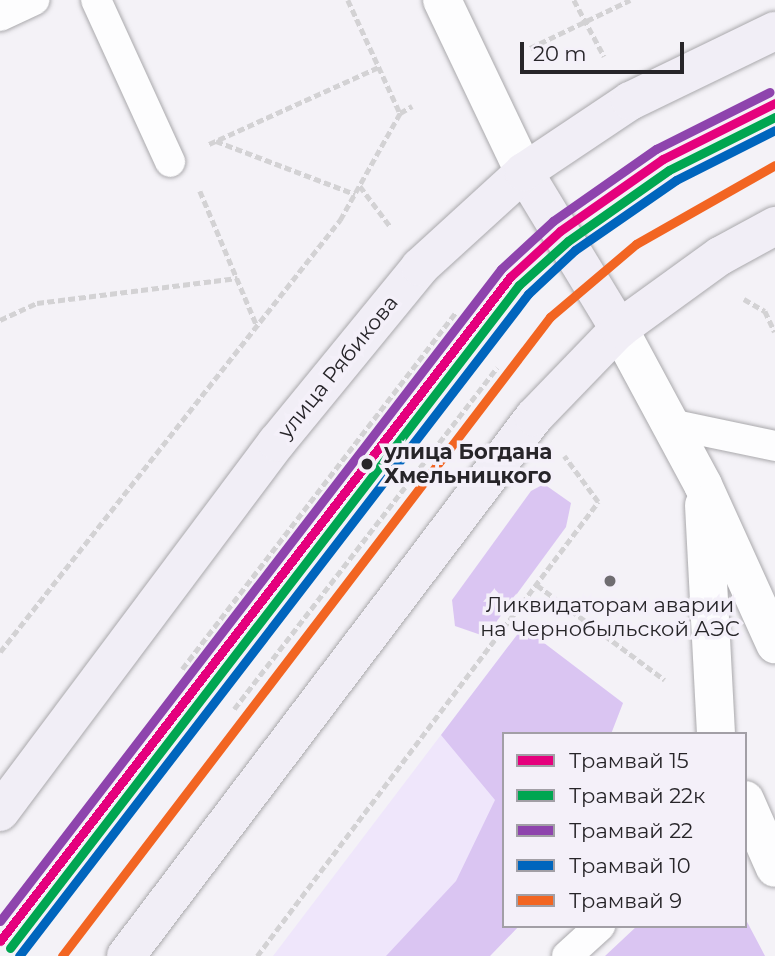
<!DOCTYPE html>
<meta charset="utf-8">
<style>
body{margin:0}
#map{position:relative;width:775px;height:956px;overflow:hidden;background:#f4f2f7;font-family:Montserrat,sans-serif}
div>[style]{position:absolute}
.green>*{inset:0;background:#efe6fb}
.forest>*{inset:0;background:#dac5f2}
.path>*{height:4.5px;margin-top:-2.25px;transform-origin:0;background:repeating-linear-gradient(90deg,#d3d2d4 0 7px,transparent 0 10.5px)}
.roads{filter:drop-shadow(0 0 2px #aaa9ac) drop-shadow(0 0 2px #aaa9ac)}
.lane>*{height:30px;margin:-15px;padding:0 15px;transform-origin:15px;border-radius:15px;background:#fdfdfe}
.street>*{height:38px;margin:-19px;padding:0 19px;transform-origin:19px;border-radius:19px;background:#fdfdfe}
.secondary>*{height:38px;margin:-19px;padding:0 19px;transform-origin:19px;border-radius:19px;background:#fdfdfe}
.primary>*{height:38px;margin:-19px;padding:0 19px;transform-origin:19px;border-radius:19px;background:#f1eef6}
.tram-1>*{height:9px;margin:-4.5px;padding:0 4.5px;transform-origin:4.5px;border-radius:4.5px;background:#e5007d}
.tram-2>*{height:9px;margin:-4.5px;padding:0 4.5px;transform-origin:4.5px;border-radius:4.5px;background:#00a651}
.tram-3>*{height:9px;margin:-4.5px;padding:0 4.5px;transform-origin:4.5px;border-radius:4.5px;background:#8e44ad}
.tram-4>*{height:9px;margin:-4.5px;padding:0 4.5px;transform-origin:4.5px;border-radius:4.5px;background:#0065bd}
.tram-5>*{height:9px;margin:-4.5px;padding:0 4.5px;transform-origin:4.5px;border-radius:4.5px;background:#f26522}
.dots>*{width:19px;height:19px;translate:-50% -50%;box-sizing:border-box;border:4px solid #f4f0f9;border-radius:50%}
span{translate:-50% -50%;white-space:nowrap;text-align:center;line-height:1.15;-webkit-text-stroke:7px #f4f0f9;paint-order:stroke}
.street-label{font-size:21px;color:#272529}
.stop-label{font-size:21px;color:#272529;font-weight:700}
.left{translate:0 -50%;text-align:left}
.poi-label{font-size:21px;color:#272529}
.legend{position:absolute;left:502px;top:732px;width:245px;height:196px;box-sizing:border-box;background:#f4f0f9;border:2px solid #a29fa6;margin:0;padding:9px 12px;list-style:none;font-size:21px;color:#272529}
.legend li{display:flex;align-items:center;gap:14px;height:35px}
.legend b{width:35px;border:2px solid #a29fa6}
.scale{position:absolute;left:520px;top:42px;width:164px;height:32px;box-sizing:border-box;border:4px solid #272529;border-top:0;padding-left:9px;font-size:21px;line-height:24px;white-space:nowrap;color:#272529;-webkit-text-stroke:5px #f4f0f9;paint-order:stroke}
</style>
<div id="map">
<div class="green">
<div style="clip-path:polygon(523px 627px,623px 703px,611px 734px,504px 734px,504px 926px,519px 926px,490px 956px,273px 956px)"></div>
</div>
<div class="forest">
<div style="clip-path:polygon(544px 484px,571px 503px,566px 527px,491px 629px,481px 635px,455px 626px,452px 600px,531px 491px)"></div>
<div style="clip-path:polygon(523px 627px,623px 703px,611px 734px,504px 734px,504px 926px,519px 926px,490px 956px,386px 956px,456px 881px,495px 800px,441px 735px)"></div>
<div style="clip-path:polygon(745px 918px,765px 956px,605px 956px,637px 926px,745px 926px)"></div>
</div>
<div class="path">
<div style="left:348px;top:0;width:124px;rotate:65.3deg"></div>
<div style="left:574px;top:0;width:64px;rotate:61.8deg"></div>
<div style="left:530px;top:48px;width:111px;rotate:-25.6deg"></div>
<div style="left:216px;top:141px;width:149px;rotate:20.9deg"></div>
<div style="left:209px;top:144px;width:187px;rotate:-24.4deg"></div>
<div style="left:360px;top:186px;width:50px;rotate:53.1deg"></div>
<div style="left:200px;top:191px;width:147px;rotate:67.1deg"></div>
<div style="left:744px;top:299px;width:24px;rotate:30deg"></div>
<div style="left:765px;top:311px;width:23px;rotate:65deg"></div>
<div style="left:0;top:320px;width:41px;rotate:-24.7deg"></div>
<div style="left:37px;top:303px;width:202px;rotate:-7.1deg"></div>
<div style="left:537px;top:585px;width:159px;rotate:36.6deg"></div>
<div style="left:0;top:652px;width:550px;rotate:-51.8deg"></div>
<div style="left:340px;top:220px;width:123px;rotate:-60.7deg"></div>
<div style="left:400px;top:113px;width:14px;rotate:-30deg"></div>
<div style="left:182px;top:669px;width:449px;rotate:-52.5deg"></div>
<div style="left:234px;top:709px;width:431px;rotate:-52.4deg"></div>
<div style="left:257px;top:956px;width:568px;rotate:-53.09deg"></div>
<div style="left:598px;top:502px;width:57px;rotate:-126.5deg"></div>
</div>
<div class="roads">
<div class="lane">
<div style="left:96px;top:0;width:178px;rotate:65.4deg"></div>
<div style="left:0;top:16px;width:38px;rotate:-25deg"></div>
<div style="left:670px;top:424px;width:107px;rotate:11.8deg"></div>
<div style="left:567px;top:956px;width:45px;rotate:-42.3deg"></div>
</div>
<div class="street">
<div style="left:619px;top:329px;width:177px;rotate:61.7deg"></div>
<div style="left:703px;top:485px;width:175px;rotate:65.6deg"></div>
<div style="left:704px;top:505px;width:229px;rotate:87deg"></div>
<div style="left:745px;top:800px;width:74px;rotate:66.2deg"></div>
</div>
<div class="secondary">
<div style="left:442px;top:0;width:191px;rotate:64.5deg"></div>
</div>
<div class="primary">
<div style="left:524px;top:172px;width:184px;rotate:58.8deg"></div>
<div style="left:0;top:812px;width:462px;rotate:-53.2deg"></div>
<div style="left:277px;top:442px;width:226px;rotate:-50.7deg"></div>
<div style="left:420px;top:267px;width:141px;rotate:-42.4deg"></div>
<div style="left:524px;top:172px;width:128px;rotate:-33.8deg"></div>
<div style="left:630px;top:101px;width:161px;rotate:-25.8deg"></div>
<div style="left:126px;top:956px;width:676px;rotate:-52.88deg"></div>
<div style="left:534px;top:417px;width:122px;rotate:-46deg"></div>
<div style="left:619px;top:329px;width:125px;rotate:-35.9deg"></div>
<div style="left:720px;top:256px;width:63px;rotate:-28.6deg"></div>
</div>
</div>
<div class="tram-1">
<div style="left:0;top:941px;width:837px;rotate:-52.47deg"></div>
<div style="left:510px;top:277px;width:68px;rotate:-42.6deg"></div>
<div style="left:560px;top:231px;width:126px;rotate:-35deg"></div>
<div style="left:663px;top:159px;width:125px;rotate:-26.6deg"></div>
</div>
<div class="tram-2">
<div style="left:10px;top:948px;width:836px;rotate:-52.49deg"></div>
<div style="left:519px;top:285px;width:66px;rotate:-41.9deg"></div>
<div style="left:568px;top:241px;width:123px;rotate:-35.1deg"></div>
<div style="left:669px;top:170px;width:119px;rotate:-26.6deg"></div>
</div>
<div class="tram-3">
<div style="left:0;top:921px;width:822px;rotate:-52.46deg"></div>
<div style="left:501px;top:269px;width:71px;rotate:-42.7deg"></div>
<div style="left:553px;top:221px;width:126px;rotate:-35deg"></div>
<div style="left:656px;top:149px;width:127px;rotate:-26.6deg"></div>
</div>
<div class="tram-4">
<div style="left:19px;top:956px;width:835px;rotate:-52.44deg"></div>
<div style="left:528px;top:294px;width:64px;rotate:-43.1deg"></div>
<div style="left:575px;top:250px;width:123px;rotate:-34.7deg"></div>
<div style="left:676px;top:180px;width:111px;rotate:-26.8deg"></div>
</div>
<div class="tram-5">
<div style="left:62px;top:956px;width:804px;rotate:-52.63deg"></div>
<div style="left:550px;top:317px;width:113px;rotate:-40.3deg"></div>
<div style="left:636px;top:244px;width:160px;rotate:-29.6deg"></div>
</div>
<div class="dots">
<div style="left:367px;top:464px;background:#272529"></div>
<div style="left:610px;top:581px;background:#6f6d71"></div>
</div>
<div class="street-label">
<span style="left:338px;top:367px;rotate:-51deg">улица Рябикова</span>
</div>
<div class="stop-label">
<span class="left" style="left:384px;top:464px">улица Богдана<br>Хмельницкого</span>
</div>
<div class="poi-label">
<span style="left:610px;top:617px">Ликвидаторам аварии<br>на Чернобыльской АЭС</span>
</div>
<ul class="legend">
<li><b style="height:9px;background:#e5007d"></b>Трамвай 15</li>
<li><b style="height:9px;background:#00a651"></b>Трамвай 22к</li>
<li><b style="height:9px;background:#8e44ad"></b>Трамвай 22</li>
<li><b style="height:9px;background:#0065bd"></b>Трамвай 10</li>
<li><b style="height:9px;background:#f26522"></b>Трамвай 9</li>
</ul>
<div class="scale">20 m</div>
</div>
